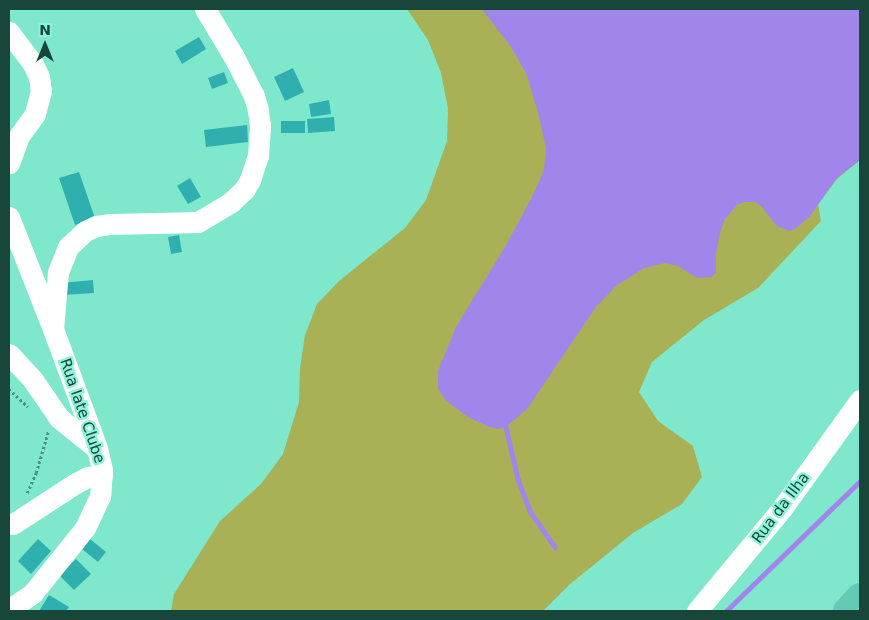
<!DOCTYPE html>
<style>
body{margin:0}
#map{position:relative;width:869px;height:620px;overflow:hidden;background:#7fe8cc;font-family:"DejaVu Sans",sans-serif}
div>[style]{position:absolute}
.green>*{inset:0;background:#a8b156}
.water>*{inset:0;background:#a085eb}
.stream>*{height:4.5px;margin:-2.25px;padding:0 2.25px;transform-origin:2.25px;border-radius:2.25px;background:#a085eb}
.building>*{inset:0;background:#2fb0ae}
.path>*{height:2.5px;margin-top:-1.25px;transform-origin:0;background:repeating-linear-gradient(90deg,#49917e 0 2.5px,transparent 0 5px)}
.minor>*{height:21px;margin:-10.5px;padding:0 10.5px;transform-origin:10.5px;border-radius:10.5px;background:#fff}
.major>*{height:28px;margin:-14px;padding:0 14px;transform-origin:14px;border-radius:14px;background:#63cab6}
span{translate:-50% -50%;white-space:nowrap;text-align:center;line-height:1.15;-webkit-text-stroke:4.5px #8cf5d9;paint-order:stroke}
.street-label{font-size:15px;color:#19463a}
.frame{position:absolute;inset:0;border:10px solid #19463a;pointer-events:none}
.north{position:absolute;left:20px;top:20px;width:50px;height:50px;-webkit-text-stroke:4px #8cf5d9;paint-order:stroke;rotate:0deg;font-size:14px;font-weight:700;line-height:20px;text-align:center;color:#19463a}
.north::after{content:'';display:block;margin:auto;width:18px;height:22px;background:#19463a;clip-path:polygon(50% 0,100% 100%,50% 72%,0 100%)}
</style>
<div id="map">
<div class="green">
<div style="clip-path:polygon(407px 9px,860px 9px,860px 160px,837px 179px,818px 204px,821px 221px,758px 288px,704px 320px,652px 362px,639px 392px,658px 421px,693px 446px,702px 477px,682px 504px,633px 533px,569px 585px,543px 611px,171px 611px,174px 594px,220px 521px,261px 484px,283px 454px,299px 402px,300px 368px,305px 335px,317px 304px,339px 281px,405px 228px,426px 200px,447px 141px,448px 109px,441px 73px,428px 40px)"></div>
</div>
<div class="water">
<div style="clip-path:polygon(482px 9px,860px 9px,860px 160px,837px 178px,810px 216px,795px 229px,789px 231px,777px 226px,761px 206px,755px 202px,744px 202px,737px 205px,725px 219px,720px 232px,716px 253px,716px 272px,712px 277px,697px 278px,678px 266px,665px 263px,644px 268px,616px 286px,596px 307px,527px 409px,506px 427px,498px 429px,489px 427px,468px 417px,445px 400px,438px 388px,438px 371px,456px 327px,505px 247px,533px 195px,544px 170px,546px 148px,538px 112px,526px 73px,511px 47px)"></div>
</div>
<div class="stream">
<div style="left:506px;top:427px;width:53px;rotate:77deg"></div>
<div style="left:518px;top:479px;width:34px;rotate:69deg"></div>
<div style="left:530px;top:511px;width:44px;rotate:55.2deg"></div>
<div style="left:726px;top:611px;width:187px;rotate:-44.1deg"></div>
</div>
<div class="building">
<div style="clip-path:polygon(199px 37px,206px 49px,182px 64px,175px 51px)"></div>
<div style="clip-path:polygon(293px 68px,304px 92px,285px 101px,274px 77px)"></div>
<div style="clip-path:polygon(224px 72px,228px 83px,212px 89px,208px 78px)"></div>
<div style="clip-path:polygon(329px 100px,331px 114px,311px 117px,309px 104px)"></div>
<div style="clip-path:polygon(334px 117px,335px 131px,308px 133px,307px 119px)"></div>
<div style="clip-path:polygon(281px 121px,305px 121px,305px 133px,281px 133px)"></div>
<div style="clip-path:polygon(247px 125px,248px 142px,206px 147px,204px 130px)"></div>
<div style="clip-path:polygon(79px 172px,95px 218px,75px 225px,59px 178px)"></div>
<div style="clip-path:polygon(190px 178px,201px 197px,188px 204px,177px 186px)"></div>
<div style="clip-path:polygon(179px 235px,182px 252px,171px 254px,168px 237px)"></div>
<div style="clip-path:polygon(93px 280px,94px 293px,62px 295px,61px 283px)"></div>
<div style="clip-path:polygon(38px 539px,51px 551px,31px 574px,18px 561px)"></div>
<div style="clip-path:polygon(90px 539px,106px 552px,98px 562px,82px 549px)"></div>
<div style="clip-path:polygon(76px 559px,91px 574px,74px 590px,59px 575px)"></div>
<div style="clip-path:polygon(49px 595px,69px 607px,66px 611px,39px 611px)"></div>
</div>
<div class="path">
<div style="left:9px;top:389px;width:26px;rotate:43deg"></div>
<div style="left:27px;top:493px;width:22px;rotate:-66deg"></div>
<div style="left:36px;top:473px;width:43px;rotate:-73.7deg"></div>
</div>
<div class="minor">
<div style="left:9px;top:32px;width:40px;rotate:53deg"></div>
<div style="left:33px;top:64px;width:14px;rotate:65deg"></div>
<div style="left:39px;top:77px;width:14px;rotate:82deg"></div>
<div style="left:41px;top:91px;width:24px;rotate:105deg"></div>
<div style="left:35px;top:114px;width:27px;rotate:126deg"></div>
<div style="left:19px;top:136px;width:29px;rotate:110deg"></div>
<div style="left:9px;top:217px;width:120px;rotate:68.6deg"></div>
<div style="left:53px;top:329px;width:127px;rotate:69.7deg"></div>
<div style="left:97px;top:448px;width:23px;rotate:77deg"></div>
<div style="left:102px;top:470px;width:26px;rotate:94deg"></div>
<div style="left:100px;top:496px;width:35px;rotate:115deg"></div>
<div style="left:85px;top:528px;width:83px;rotate:128.7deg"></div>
<div style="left:33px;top:593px;width:29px;rotate:145deg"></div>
<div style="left:53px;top:329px;width:57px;rotate:-85deg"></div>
<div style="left:58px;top:272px;width:27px;rotate:-68deg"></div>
<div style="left:68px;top:247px;width:23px;rotate:-43deg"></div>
<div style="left:85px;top:231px;width:12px;rotate:-24deg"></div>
<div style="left:96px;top:226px;width:15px;rotate:-8deg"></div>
<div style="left:111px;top:224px;width:87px;rotate:-1.3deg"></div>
<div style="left:198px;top:222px;width:39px;rotate:-31deg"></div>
<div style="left:231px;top:202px;width:18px;rotate:-43deg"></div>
<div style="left:244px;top:190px;width:12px;rotate:-59deg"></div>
<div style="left:250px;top:180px;width:25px;rotate:-72deg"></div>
<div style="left:258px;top:156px;width:31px;rotate:-86deg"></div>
<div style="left:260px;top:125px;width:15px;rotate:-98deg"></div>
<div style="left:258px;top:110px;width:15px;rotate:-106deg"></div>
<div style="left:254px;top:96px;width:44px;rotate:-117.1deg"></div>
<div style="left:234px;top:57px;width:56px;rotate:-121.1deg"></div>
<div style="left:9px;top:354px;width:35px;rotate:47deg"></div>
<div style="left:33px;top:380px;width:46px;rotate:55.6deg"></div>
<div style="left:59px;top:418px;width:48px;rotate:39deg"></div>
<div style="left:13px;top:524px;width:75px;rotate:-33.1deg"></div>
<div style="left:76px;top:483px;width:13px;rotate:-27deg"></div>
<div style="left:88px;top:477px;width:14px;rotate:-4deg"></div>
<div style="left:697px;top:611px;width:135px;rotate:-50.4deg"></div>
<div style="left:783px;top:507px;width:132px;rotate:-54.3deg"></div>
</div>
<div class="major">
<div style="left:847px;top:611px;width:19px;rotate:-47deg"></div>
</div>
<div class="street-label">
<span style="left:82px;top:411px;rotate:71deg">Rua Iate Clube</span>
<span style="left:781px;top:508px;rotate:-53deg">Rua da Ilha</span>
</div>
<div class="frame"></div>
<div class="north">N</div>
</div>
